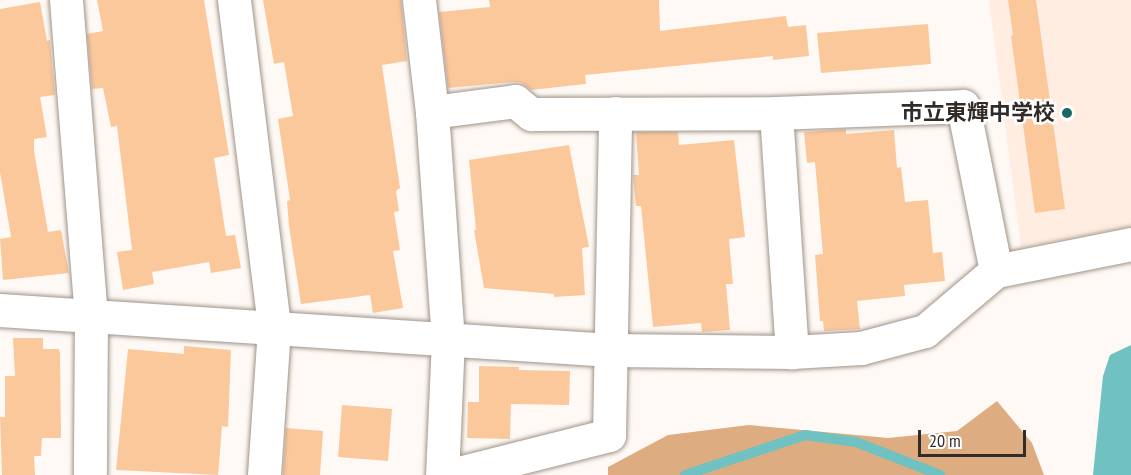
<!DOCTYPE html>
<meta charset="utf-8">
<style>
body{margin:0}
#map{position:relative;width:1131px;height:475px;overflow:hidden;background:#fef9f4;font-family:"PT Sans Narrow","Noto Sans JP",sans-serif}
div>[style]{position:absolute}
.built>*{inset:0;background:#feede0}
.forest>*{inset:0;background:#ddac80}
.water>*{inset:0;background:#6fc2c1}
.stream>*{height:10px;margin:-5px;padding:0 5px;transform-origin:5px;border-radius:5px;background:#6fc2c1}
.building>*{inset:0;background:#fbc89c}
.roads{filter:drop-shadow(0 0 2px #a09388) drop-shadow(0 0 2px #a09388)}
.minor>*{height:33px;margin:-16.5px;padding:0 16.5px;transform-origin:16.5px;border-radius:16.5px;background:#fff}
.dots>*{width:16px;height:16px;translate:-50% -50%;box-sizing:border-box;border:3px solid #fff;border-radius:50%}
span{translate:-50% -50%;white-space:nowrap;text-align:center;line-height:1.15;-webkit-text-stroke:5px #fff;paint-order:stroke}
.poi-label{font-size:22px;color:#322c28;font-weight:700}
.right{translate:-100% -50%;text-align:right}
.scale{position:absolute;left:918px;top:430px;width:108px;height:27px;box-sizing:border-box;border:3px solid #322c28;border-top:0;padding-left:8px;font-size:18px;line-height:21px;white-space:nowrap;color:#322c28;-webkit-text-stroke:4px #fff;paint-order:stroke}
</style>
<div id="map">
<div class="built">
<div style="clip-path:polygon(989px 0,1131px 0,1131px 226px,1021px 247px)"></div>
</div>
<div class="forest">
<div style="clip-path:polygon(997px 401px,1032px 443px,1044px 475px,608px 475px,608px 467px,668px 435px,749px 425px,888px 438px,957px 431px)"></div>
</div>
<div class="water">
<div style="clip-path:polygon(1131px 345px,1131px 475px,1093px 475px,1103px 376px,1110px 355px)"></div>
</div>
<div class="stream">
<div style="left:685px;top:475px;width:126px;rotate:-18.4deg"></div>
<div style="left:805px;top:435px;width:51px;rotate:7.8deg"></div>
<div style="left:856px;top:442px;width:90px;rotate:21.4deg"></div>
</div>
<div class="building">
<div style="clip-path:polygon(97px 0,204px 0,229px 155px,214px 158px,226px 236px,235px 235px,241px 268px,211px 273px,209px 262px,152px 272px,154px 284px,123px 290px,117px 252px,132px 250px,117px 126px,111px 127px,103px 88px,92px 89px,87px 34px,103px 31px)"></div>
<div style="clip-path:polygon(263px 0,401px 0,407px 61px,382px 65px,400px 188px,396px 191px,399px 211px,394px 212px,400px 250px,393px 251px,403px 308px,373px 313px,370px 295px,301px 304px,289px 226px,287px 201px,290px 200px,278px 119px,293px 116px,284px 62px,274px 64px)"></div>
<div style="clip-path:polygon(489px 0,659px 0,660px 31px,786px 16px,788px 27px,806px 25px,809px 56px,773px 60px,773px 56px,585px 75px,586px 84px,531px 90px,521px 83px,513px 82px,448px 88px,439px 12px,490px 7px)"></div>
<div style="clip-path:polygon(1008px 0,1036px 0,1065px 209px,1035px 213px,1011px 36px,1013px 35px)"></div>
<div style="clip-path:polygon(40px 2px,47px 41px,50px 40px,55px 95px,40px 97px,47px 137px,34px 139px,34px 151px,48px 232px,61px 230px,69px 273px,3px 280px,0 239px,11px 237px,0 172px,0 9px)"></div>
<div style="clip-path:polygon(928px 24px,931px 64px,821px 73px,817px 33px)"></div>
<div style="clip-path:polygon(846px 129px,846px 134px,894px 130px,897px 168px,901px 167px,905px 202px,928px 200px,933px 253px,942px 252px,945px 281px,904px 285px,905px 296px,857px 301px,860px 329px,824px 331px,823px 321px,820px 321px,815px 255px,823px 254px,815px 162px,807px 163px,804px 132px)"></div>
<div style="clip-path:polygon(636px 132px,678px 132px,679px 145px,734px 140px,745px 237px,729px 239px,733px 284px,726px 284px,730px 330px,702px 332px,701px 323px,653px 327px,641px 206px,636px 206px,633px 175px,639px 175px)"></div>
<div style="clip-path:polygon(569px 145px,589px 247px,582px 248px,585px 295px,554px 297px,554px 294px,484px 288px,474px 230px,476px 230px,469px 160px)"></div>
<div style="clip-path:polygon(13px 338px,43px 338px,43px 349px,59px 349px,60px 353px,61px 438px,42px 438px,41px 456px,34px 456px,35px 475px,2px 475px,0 417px,5px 417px,5px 376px,15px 376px)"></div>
<div style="clip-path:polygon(184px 346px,231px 350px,228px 427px,222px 426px,218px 475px,116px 470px,128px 349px,184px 354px)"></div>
<div style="clip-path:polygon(479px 366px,519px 367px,519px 370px,570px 371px,569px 405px,511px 404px,510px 439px,467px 438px,468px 402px,479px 402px)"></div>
<div style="clip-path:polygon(342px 405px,392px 409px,388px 461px,338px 457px)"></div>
<div style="clip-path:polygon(286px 428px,323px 431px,320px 475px,283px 475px)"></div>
</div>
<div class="roads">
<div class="minor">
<div style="left:66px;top:0;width:317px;rotate:85.5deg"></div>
<div style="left:91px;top:316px;width:159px;rotate:90.4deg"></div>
<div style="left:234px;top:0;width:330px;rotate:83deg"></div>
<div style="left:274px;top:328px;width:147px;rotate:93.9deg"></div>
<div style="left:419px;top:0;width:113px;rotate:83.4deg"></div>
<div style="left:432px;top:112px;width:228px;rotate:86deg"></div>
<div style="left:448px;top:339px;width:136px;rotate:92.5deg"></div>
<div style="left:432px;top:112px;width:84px;rotate:-7.5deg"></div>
<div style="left:515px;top:101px;width:21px;rotate:39deg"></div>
<div style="left:531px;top:114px;width:245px;rotate:-0.2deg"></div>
<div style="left:776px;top:113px;width:187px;rotate:-2.1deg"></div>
<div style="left:963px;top:106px;width:168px;rotate:78.7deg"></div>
<div style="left:776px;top:113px;width:240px;rotate:86.2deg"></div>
<div style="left:0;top:310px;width:612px;rotate:3.75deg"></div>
<div style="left:611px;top:350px;width:181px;rotate:0.6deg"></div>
<div style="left:792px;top:352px;width:69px;rotate:-3.3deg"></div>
<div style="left:861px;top:348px;width:66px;rotate:-14.9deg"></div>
<div style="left:925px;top:331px;width:93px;rotate:-40.2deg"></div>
<div style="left:996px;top:271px;width:138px;rotate:-11.3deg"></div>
<div style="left:451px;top:475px;width:163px;rotate:-14.2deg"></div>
<div style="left:609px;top:435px;width:322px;rotate:-88.9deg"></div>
</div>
</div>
<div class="dots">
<div style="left:1067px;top:113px;background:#196766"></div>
</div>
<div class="poi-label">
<span class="right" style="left:1055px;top:113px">市立東輝中学校</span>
</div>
<div class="scale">20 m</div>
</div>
